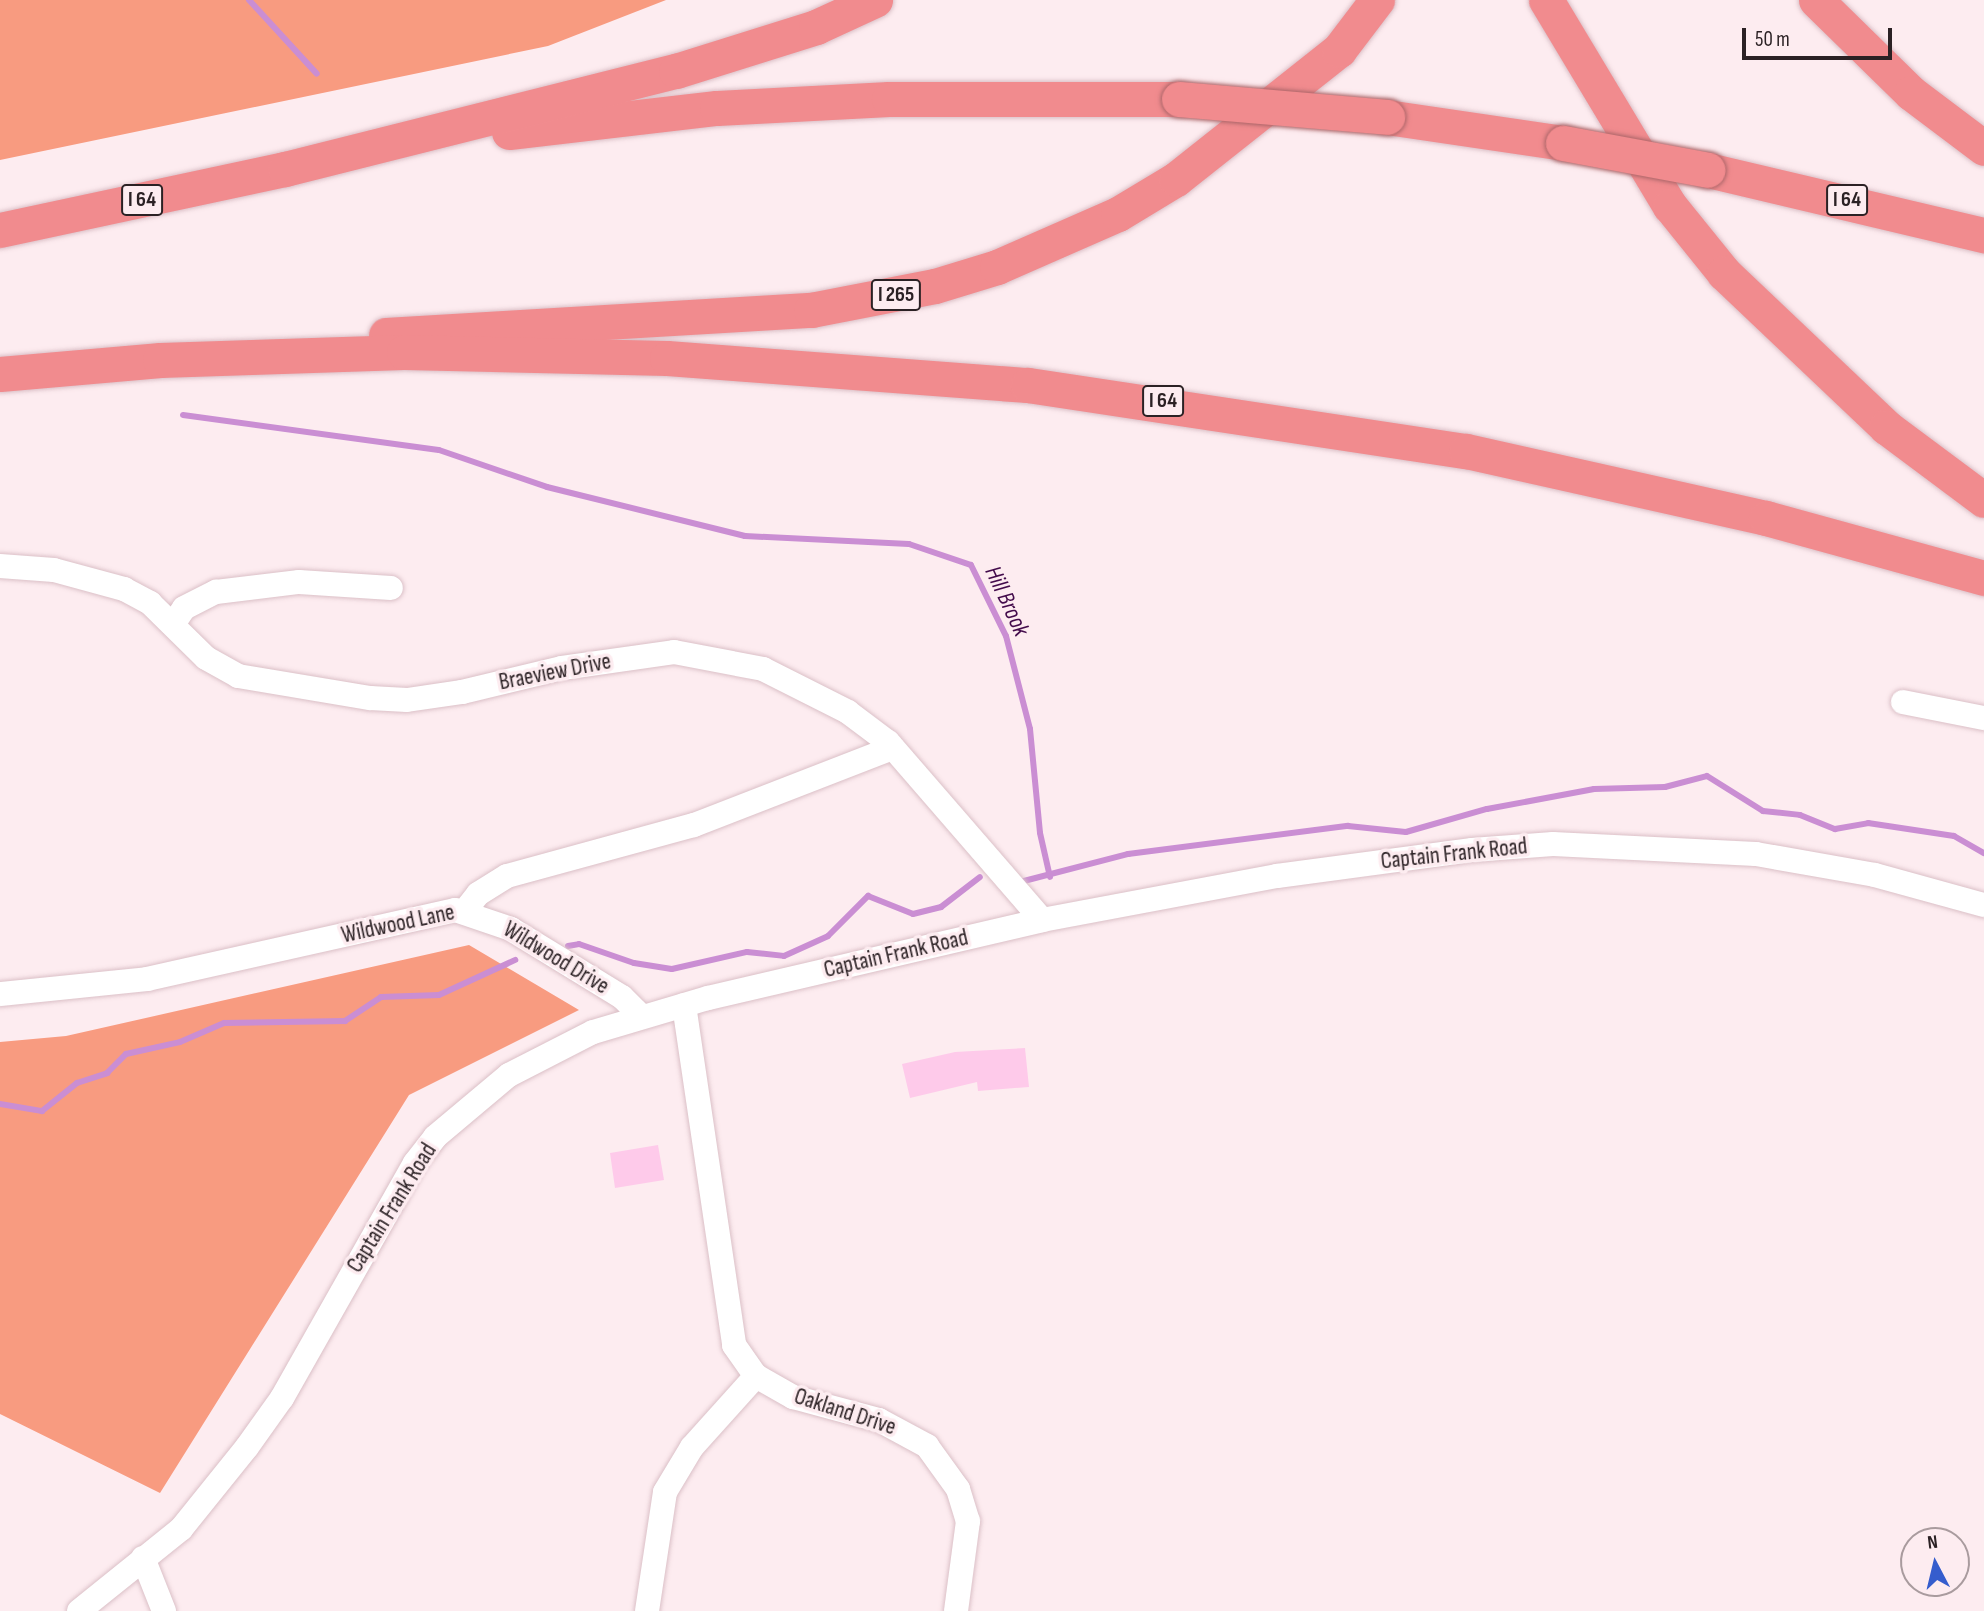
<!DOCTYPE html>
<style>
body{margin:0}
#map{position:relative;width:1984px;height:1611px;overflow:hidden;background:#fdecf0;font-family:"Sofia Sans Condensed",sans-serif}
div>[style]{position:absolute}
.forest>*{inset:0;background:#f89b80}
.stream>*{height:6px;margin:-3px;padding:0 3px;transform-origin:3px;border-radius:3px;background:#ca8ed3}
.building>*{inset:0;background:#fecaea}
.roads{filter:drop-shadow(0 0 2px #dbc0c7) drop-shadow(0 0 2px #dbc0c7)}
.minor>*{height:24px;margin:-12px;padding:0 12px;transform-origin:12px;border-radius:12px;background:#fff}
.highway>*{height:35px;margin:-17.5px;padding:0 17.5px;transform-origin:17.5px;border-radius:17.5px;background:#f18b8e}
.bridges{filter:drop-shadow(0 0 2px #ac6669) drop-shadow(0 0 2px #ac6669)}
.highway-bridge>*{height:35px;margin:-17.5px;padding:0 17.5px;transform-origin:17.5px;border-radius:17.5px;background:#f18b8e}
span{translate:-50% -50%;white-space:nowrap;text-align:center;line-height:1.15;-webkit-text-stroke:7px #fdecf0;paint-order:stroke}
.shield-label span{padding:2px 5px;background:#fdecf0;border:2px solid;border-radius:5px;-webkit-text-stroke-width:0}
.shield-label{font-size:21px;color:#2b2124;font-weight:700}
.street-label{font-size:23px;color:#2b2124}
.water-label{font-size:24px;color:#430b4b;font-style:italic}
.north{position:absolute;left:1900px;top:1527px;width:70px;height:70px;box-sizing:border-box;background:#fdecf0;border:2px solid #a99b9e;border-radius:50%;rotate:353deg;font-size:19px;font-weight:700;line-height:28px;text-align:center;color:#2b2124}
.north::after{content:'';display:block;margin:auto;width:24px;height:32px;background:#355dcd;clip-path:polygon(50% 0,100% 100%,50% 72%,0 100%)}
.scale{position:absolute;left:1742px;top:28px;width:150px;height:32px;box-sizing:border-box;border:4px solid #2b2124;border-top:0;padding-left:9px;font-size:21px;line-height:24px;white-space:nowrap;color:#2b2124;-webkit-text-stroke:5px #fdecf0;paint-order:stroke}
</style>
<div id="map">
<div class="forest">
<div style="clip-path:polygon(0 0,666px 0,548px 46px,0 160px)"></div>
<div style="clip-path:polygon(469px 945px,579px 1010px,409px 1095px,160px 1493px,0 1414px,0 1042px,66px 1036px)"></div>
</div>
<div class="stream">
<div style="left:249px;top:0;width:100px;rotate:47.4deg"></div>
<div style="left:183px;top:415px;width:258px;rotate:7.8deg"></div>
<div style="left:439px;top:450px;width:114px;rotate:18.9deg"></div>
<div style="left:547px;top:487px;width:204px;rotate:13.9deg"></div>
<div style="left:745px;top:536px;width:164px;rotate:2.8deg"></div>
<div style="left:909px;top:544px;width:65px;rotate:18.7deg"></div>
<div style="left:971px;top:565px;width:79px;rotate:63.8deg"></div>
<div style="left:1006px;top:636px;width:96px;rotate:75.5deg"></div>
<div style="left:1030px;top:729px;width:104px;rotate:84.5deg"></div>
<div style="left:1040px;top:833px;width:45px;rotate:77.2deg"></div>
<div style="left:1020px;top:882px;width:112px;rotate:-14.5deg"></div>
<div style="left:1128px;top:854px;width:222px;rotate:-7.3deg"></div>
<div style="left:1348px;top:826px;width:58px;rotate:5.9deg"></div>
<div style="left:1406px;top:832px;width:84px;rotate:-15.9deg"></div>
<div style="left:1487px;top:809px;width:109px;rotate:-10.6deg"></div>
<div style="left:1594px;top:789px;width:71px;rotate:-1.6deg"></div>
<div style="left:1665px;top:787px;width:43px;rotate:-14.7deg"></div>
<div style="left:1707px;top:776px;width:66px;rotate:32deg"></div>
<div style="left:1763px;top:811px;width:37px;rotate:6deg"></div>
<div style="left:1800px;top:815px;width:38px;rotate:22deg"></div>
<div style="left:1835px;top:829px;width:34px;rotate:-10deg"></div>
<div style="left:1868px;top:823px;width:87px;rotate:8.6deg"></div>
<div style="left:1954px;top:836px;width:34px;rotate:30deg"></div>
<div style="left:568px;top:946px;width:11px;rotate:-10deg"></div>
<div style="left:579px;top:944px;width:58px;rotate:19.1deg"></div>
<div style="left:634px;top:963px;width:38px;rotate:9deg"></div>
<div style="left:672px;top:969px;width:77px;rotate:-12.8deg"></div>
<div style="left:747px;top:952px;width:37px;rotate:6deg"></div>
<div style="left:784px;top:956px;width:48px;rotate:-24.4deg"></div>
<div style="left:828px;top:936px;width:57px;rotate:-45deg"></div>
<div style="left:868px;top:896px;width:48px;rotate:21.8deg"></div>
<div style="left:913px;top:914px;width:29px;rotate:-14deg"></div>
<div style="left:941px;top:907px;width:49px;rotate:-37.6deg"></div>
<div style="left:0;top:1104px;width:43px;rotate:9.5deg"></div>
<div style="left:42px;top:1111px;width:45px;rotate:-38.7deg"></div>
<div style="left:77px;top:1083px;width:32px;rotate:-18deg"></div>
<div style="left:107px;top:1073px;width:27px;rotate:-45deg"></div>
<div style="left:126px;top:1054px;width:55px;rotate:-12.5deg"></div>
<div style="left:180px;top:1042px;width:48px;rotate:-23.4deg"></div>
<div style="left:224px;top:1023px;width:121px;rotate:-0.9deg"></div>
<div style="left:345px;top:1021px;width:43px;rotate:-33.7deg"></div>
<div style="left:381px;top:997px;width:58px;rotate:-2deg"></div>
<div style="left:439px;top:995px;width:84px;rotate:-24.7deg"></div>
</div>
<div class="building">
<div style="clip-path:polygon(1025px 1048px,1029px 1087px,978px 1091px,977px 1082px,910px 1098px,902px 1064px,955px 1052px)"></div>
<div style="clip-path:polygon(658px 1145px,664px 1180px,615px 1188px,610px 1153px)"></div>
</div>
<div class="roads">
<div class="minor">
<div style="left:0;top:566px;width:54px;rotate:4.2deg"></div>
<div style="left:54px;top:570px;width:73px;rotate:15.2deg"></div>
<div style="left:124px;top:589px;width:30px;rotate:28deg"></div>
<div style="left:150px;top:603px;width:78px;rotate:44.5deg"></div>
<div style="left:206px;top:658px;width:37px;rotate:29deg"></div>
<div style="left:238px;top:676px;width:134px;rotate:9.5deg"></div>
<div style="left:370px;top:698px;width:37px;rotate:3deg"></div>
<div style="left:407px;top:700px;width:56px;rotate:-8.3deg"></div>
<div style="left:462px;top:692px;width:103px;rotate:-13.5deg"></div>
<div style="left:562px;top:668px;width:113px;rotate:-8.1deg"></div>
<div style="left:674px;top:652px;width:91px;rotate:10.8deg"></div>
<div style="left:763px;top:669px;width:95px;rotate:26.8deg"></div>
<div style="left:848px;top:712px;width:50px;rotate:36.9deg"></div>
<div style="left:888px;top:742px;width:235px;rotate:49.1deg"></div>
<div style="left:173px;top:624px;width:19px;rotate:-55deg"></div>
<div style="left:184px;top:608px;width:36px;rotate:-27deg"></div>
<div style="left:216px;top:592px;width:84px;rotate:-6.9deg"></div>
<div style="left:299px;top:582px;width:92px;rotate:3.7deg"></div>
<div style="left:1903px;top:702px;width:83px;rotate:11.2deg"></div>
<div style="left:464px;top:912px;width:23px;rotate:-52deg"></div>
<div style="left:478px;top:894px;width:34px;rotate:-32deg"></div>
<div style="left:507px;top:876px;width:194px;rotate:-15.3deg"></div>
<div style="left:694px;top:825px;width:213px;rotate:-21.2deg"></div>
<div style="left:0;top:994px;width:148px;rotate:-5.8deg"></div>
<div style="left:147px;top:979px;width:316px;rotate:-12.6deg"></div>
<div style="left:455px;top:910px;width:59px;rotate:18.7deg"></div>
<div style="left:511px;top:929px;width:130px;rotate:31.5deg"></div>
<div style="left:622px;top:997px;width:27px;rotate:45deg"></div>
<div style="left:684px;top:1005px;width:344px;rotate:81.6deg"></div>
<div style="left:734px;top:1345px;width:38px;rotate:55deg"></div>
<div style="left:756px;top:1376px;width:43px;rotate:29.6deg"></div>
<div style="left:793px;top:1397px;width:89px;rotate:15deg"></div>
<div style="left:879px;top:1420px;width:55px;rotate:28.4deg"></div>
<div style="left:927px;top:1446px;width:53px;rotate:54.2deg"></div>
<div style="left:958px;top:1489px;width:34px;rotate:73deg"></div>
<div style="left:968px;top:1521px;width:91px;rotate:97.6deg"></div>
<div style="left:143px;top:1558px;width:57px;rotate:68.4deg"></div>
<div style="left:79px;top:1611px;width:131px;rotate:-38.8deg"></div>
<div style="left:181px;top:1529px;width:105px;rotate:-51.2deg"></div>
<div style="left:247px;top:1447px;width:60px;rotate:-54.5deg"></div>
<div style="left:282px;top:1398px;width:270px;rotate:-60.5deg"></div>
<div style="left:415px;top:1163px;width:33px;rotate:-52deg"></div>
<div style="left:435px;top:1137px;width:97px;rotate:-40deg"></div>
<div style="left:509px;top:1075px;width:94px;rotate:-27.1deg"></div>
<div style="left:593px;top:1032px;width:120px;rotate:-16.5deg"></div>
<div style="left:708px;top:998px;width:343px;rotate:-13.1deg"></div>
<div style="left:1042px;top:920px;width:239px;rotate:-10.6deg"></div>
<div style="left:1277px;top:876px;width:197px;rotate:-7.6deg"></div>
<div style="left:1472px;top:850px;width:81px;rotate:-4.2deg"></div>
<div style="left:1553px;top:844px;width:203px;rotate:2.8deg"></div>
<div style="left:1756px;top:854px;width:121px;rotate:10deg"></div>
<div style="left:1875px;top:875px;width:113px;rotate:15.4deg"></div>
<div style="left:647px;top:1611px;width:120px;rotate:-81.4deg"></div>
<div style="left:665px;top:1492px;width:52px;rotate:-59deg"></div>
<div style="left:692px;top:1447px;width:96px;rotate:-48deg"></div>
</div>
<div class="highway">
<div style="left:1546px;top:0;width:240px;rotate:59deg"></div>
<div style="left:1670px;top:206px;width:86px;rotate:51.1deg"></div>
<div style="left:1724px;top:273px;width:224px;rotate:43.5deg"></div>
<div style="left:1886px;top:427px;width:122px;rotate:36.7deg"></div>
<div style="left:1816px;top:0;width:133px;rotate:44.4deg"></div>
<div style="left:1911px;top:93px;width:91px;rotate:37deg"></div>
<div style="left:1387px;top:117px;width:178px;rotate:8.4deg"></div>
<div style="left:509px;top:132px;width:209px;rotate:-6.6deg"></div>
<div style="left:717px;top:108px;width:172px;rotate:-3deg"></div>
<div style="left:889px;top:99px;width:290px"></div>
<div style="left:1708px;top:170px;width:284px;rotate:13.3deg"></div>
<div style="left:0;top:230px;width:291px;rotate:-12.1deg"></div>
<div style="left:285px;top:169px;width:403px;rotate:-14.1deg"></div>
<div style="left:676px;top:71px;width:147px;rotate:-17.4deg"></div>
<div style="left:816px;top:27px;width:65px;rotate:-24.6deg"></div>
<div style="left:386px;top:335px;width:426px;rotate:-3.4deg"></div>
<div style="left:811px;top:310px;width:126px;rotate:-11deg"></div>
<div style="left:935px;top:286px;width:65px;rotate:-17deg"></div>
<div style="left:997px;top:267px;width:132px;rotate:-23.7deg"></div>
<div style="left:1118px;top:214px;width:68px;rotate:-31.1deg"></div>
<div style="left:1176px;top:179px;width:208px;rotate:-38.4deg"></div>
<div style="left:1339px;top:50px;width:63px;rotate:-52.8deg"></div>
<div style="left:0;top:374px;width:161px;rotate:-5deg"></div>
<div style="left:160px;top:360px;width:244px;rotate:-1.9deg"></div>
<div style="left:404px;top:352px;width:263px;rotate:1.3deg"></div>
<div style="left:667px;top:358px;width:362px;rotate:4.3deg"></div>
<div style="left:1028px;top:385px;width:443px;rotate:8.6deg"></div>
<div style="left:1466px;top:451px;width:307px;rotate:12.6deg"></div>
<div style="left:1766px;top:518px;width:226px;rotate:15.4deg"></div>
</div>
</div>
<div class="bridges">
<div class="highway-bridge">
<div style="left:1179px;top:99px;width:209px;rotate:4.9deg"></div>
<div style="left:1563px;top:143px;width:147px;rotate:10.5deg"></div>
</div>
</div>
<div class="shield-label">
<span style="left:142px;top:200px">I 64</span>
<span style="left:1847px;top:200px">I 64</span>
<span style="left:896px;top:295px">I 265</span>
<span style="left:1163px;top:401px">I 64</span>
</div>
<div class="street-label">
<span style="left:555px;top:672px;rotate:-11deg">Braeview Drive</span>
<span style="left:1454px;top:854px;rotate:-6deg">Captain Frank Road</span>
<span style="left:398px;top:924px;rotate:-12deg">Wildwood Lane</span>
<span style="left:896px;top:954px;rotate:-13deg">Captain Frank Road</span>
<span style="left:556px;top:958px;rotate:31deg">Wildwood Drive</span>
<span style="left:392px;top:1208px;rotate:-58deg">Captain Frank Road</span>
<span style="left:845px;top:1412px;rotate:18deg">Oakland Drive</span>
</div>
<div class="water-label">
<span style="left:1007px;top:601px;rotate:65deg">Hill Brook</span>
</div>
<div class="north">N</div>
<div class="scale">50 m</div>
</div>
